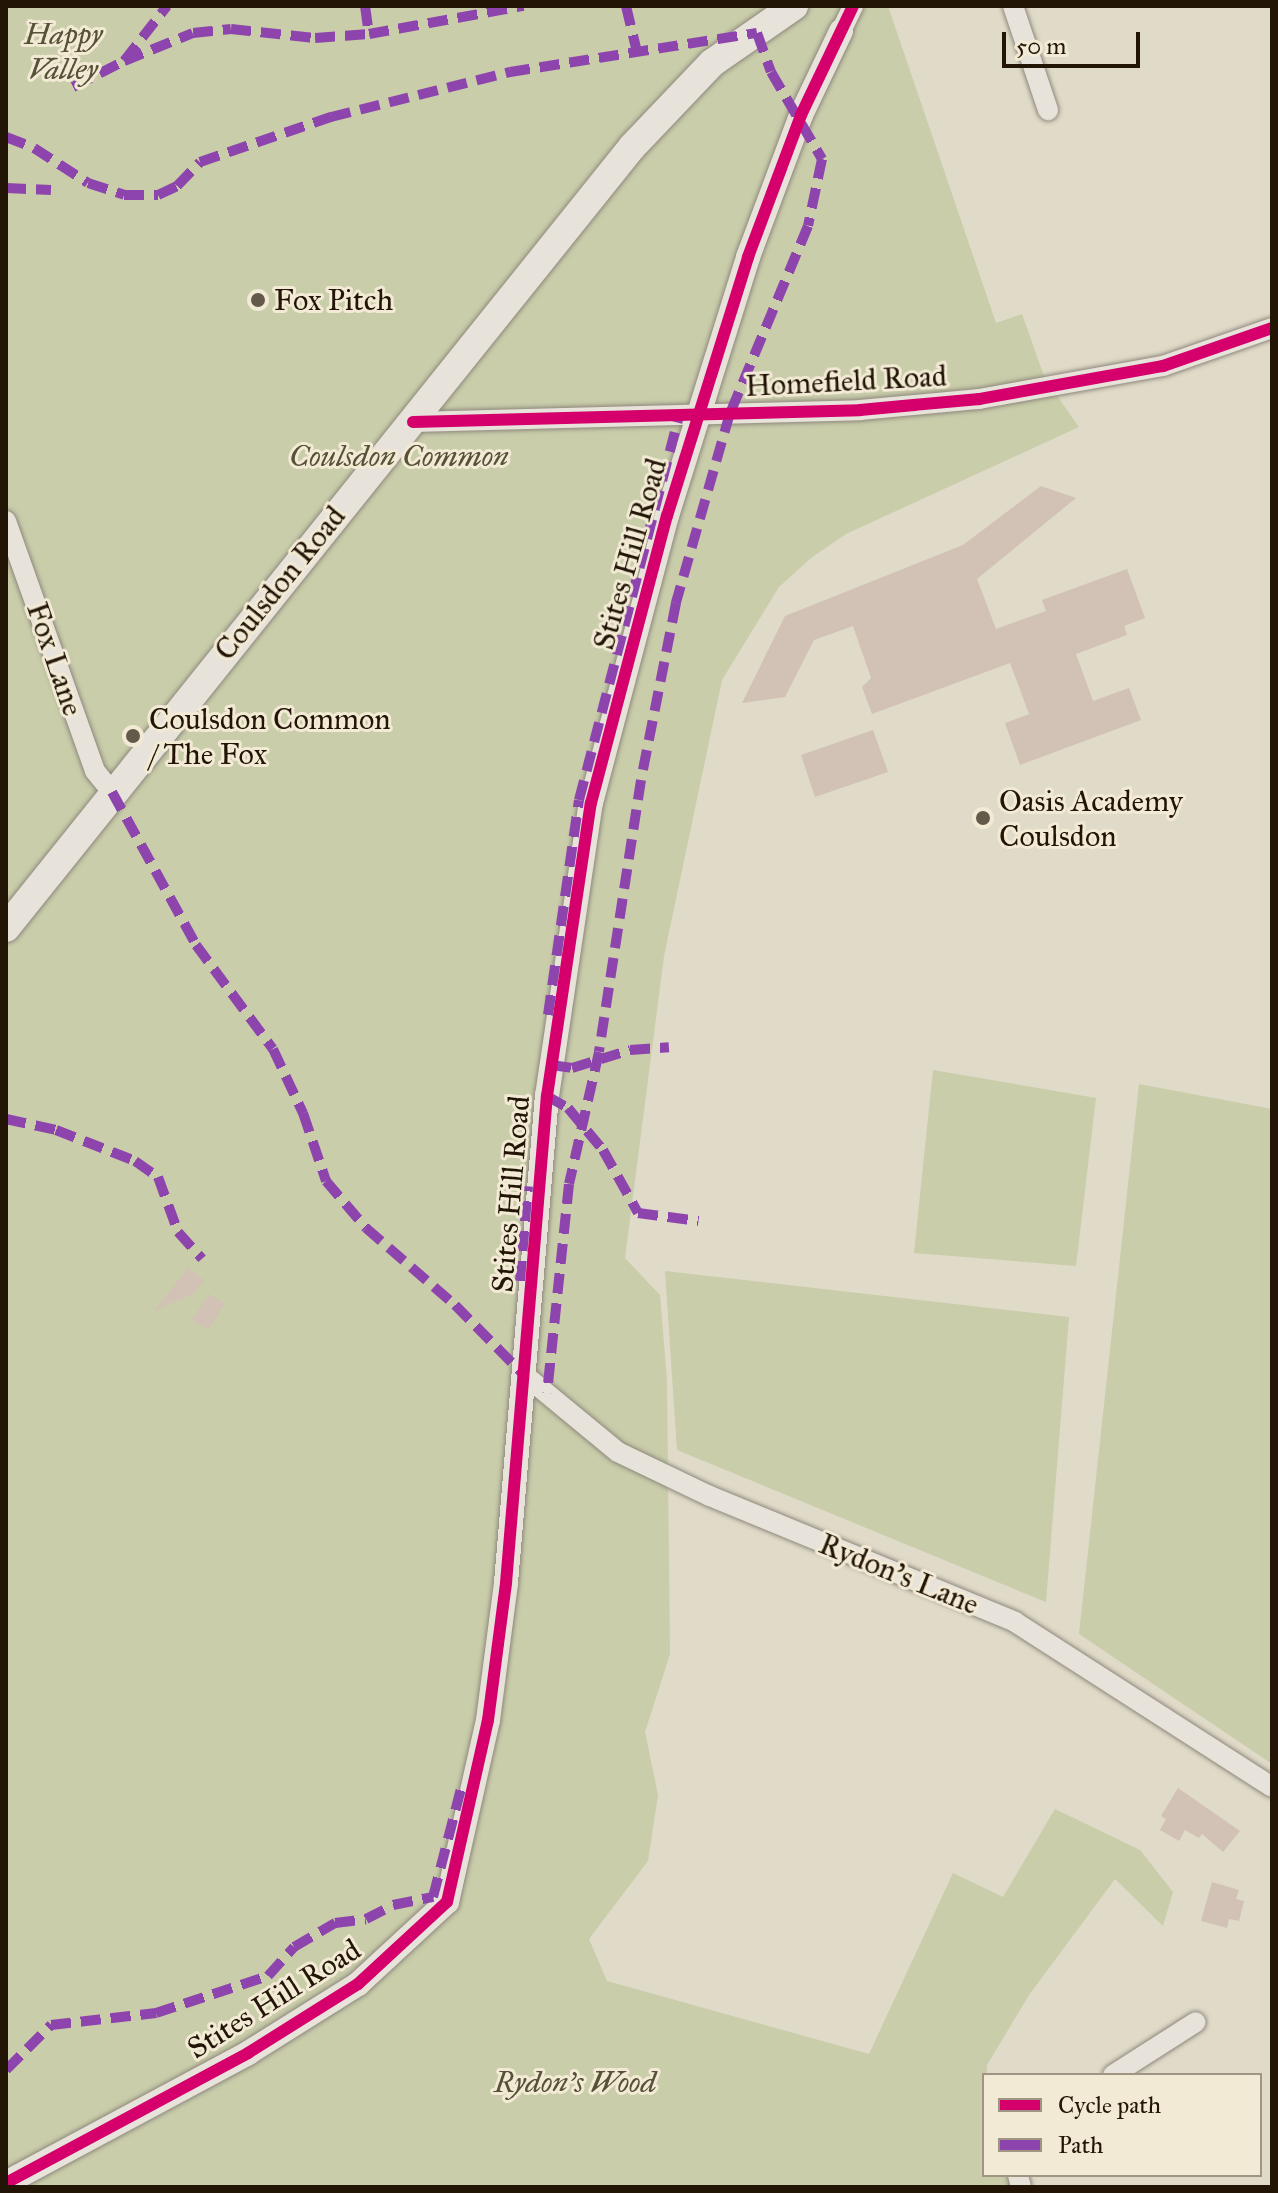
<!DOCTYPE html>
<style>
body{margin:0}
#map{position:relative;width:1278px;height:2193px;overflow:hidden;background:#e0dac8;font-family:"IM FELL Great Primer",serif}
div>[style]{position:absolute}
.green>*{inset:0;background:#c9cdaa}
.building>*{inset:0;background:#d2c1b5}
.roads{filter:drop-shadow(0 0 2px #8e887c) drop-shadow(0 0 2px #8e887c)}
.minor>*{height:20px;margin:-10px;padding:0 10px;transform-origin:10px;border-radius:10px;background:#e7e3db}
.tertiary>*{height:24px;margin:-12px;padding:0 12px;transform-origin:12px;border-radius:12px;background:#e7e3db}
.secondary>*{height:28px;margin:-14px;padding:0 14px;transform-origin:14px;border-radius:14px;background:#e7e3db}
.quiet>*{height:10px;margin-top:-5px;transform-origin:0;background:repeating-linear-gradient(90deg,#8e44ad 0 20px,transparent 0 30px)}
.cycleway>*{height:12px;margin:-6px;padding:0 6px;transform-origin:6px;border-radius:6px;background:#d6006c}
.dots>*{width:22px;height:22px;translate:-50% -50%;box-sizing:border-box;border:4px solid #f2ead4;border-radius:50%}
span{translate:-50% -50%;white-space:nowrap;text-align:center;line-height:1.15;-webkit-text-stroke:6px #f2ead4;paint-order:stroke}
.park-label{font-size:30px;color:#565237;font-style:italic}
.poi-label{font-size:30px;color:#221506}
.left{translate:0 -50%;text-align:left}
.street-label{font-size:30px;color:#221506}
.frame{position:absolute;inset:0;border:8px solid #221506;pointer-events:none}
.legend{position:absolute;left:982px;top:2073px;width:280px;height:104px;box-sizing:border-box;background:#f2ead4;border:2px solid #9f9582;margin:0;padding:10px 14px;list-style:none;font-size:24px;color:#221506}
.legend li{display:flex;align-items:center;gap:16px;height:40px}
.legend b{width:40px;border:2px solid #9f9582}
.scale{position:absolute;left:1002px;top:32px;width:138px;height:36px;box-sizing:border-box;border:4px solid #221506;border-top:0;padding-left:10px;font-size:24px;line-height:28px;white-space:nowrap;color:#221506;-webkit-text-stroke:6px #f2ead4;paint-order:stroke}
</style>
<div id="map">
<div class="green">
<div style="clip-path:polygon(6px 6px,888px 6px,996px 323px,1022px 314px,1045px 379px,1079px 427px,846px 534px,811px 558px,779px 587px,722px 680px,664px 956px,625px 1258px,660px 1295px,667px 1381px,670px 1654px,645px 1732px,658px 1795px,648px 1861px,589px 1939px,607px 1981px,869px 2054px,953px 1873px,1003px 1897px,1055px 1809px,1140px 1850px,1173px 1892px,1163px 1926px,1115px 1879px,1029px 1995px,987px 2065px,984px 2175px,1009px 2175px,1011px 2187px,6px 2187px)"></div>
<div style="clip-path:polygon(933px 1070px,1096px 1098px,1076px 1266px,914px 1253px)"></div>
<div style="clip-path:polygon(1139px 1084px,1272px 1109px,1272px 1764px,1079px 1634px)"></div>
<div style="clip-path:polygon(665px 1271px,1069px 1317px,1046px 1602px,677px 1450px)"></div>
</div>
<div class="building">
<div style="clip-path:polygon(1041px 486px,1076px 498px,977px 579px,996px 629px,1046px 611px,1042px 600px,1127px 569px,1145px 618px,1124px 626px,1127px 635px,1076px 654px,1093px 701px,1129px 688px,1141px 720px,1020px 765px,1005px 723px,1029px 714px,1010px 663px,872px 714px,862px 687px,871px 678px,853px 626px,814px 640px,785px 697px,742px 703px,785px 616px,963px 545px)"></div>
<div style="clip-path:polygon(873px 730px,888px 772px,815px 797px,801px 755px)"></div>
<div style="clip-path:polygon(188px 1268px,204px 1280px,193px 1294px,154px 1311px)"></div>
<div style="clip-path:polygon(209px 1294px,225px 1304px,208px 1330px,192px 1320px)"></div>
<div style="clip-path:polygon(1178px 1788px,1240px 1831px,1223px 1852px,1202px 1834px,1199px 1838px,1185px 1830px,1179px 1841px,1160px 1830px,1166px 1819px,1161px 1816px)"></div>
<div style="clip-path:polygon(1212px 1882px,1239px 1890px,1236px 1899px,1244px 1901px,1239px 1921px,1229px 1919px,1227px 1928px,1201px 1921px)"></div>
</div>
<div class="roads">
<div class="minor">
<div style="left:1013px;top:6px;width:110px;rotate:71.4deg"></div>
<div style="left:841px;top:31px;width:28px;rotate:-64deg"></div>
<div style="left:413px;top:422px;width:447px;rotate:-1.5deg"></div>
<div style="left:860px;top:410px;width:120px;rotate:-5.3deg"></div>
<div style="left:979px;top:399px;width:187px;rotate:-10.2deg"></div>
<div style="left:1163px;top:366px;width:115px;rotate:-19.2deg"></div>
<div style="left:6px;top:521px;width:265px;rotate:70.4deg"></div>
<div style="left:95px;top:771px;width:27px;rotate:51deg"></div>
<div style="left:522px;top:1373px;width:124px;rotate:39.5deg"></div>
<div style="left:618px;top:1452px;width:102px;rotate:25.6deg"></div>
<div style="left:710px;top:1496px;width:330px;rotate:22.4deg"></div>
<div style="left:1015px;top:1622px;width:305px;rotate:32.7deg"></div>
<div style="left:1113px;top:2075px;width:98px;rotate:-32.6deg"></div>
<div style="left:1018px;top:2175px;width:12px;rotate:76deg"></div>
</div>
<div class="tertiary">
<div style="left:6px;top:2183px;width:275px;rotate:-28.2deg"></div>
<div style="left:248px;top:2053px;width:130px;rotate:-32.1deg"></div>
<div style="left:358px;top:1984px;width:121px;rotate:-42.7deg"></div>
<div style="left:447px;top:1902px;width:187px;rotate:-77.3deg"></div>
<div style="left:488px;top:1720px;width:138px;rotate:-82.5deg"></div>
<div style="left:506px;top:1583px;width:489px;rotate:-85.2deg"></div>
<div style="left:547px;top:1096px;width:296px;rotate:-81.5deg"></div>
<div style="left:591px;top:803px;width:297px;rotate:-75.2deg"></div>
<div style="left:667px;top:516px;width:271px;rotate:-72.6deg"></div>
<div style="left:748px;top:257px;width:152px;rotate:-69.5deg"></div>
<div style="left:801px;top:115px;width:93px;rotate:-64.5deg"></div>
</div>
<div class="secondary">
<div style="left:6px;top:928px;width:1001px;rotate:-51.29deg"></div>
<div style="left:632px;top:147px;width:116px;rotate:-46.4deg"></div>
<div style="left:712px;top:63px;width:100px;rotate:-34.8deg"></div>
</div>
</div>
<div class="quiet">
<div style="left:365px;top:6px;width:28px;rotate:82deg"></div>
<div style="left:626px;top:6px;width:47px;rotate:76.6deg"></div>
<div style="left:124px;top:61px;width:74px;rotate:-22.1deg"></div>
<div style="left:193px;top:33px;width:38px;rotate:-6deg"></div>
<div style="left:231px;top:29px;width:84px;rotate:6.1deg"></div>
<div style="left:315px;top:38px;width:54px;rotate:-4.2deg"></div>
<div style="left:369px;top:34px;width:157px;rotate:-10.3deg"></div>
<div style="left:73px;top:87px;width:57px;rotate:-27deg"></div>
<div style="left:124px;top:61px;width:70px;rotate:-52deg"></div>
<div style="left:6px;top:137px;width:30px;rotate:21deg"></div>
<div style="left:34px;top:148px;width:64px;rotate:32.9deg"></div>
<div style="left:88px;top:183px;width:38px;rotate:18deg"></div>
<div style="left:124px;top:195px;width:34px"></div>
<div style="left:158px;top:195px;width:21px;rotate:-25deg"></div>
<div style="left:177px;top:186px;width:33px;rotate:-46deg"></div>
<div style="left:200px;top:162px;width:139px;rotate:-19deg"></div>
<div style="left:331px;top:117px;width:185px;rotate:-14.1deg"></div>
<div style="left:510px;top:72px;width:250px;rotate:-9deg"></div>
<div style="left:757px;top:33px;width:41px;rotate:70.3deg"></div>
<div style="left:771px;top:72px;width:101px;rotate:59.6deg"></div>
<div style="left:822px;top:159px;width:68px;rotate:101.8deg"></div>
<div style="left:808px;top:226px;width:203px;rotate:112.6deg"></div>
<div style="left:730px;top:413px;width:198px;rotate:105.9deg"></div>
<div style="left:676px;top:603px;width:180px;rotate:101.2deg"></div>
<div style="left:641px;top:780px;width:275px;rotate:98.8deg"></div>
<div style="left:599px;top:1052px;width:135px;rotate:102.8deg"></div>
<div style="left:569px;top:1184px;width:210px;rotate:96deg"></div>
<div style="left:6px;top:188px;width:45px;rotate:2.5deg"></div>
<div style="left:112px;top:792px;width:175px;rotate:61.2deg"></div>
<div style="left:196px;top:945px;width:129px;rotate:53.5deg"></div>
<div style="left:273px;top:1049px;width:71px;rotate:64.9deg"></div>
<div style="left:303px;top:1113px;width:72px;rotate:71.3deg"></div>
<div style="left:326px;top:1181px;width:62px;rotate:49.6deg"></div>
<div style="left:366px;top:1228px;width:118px;rotate:40.9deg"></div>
<div style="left:455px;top:1305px;width:95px;rotate:45.4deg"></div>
<div style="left:548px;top:1015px;width:217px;rotate:-81.8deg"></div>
<div style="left:579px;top:800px;width:398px;rotate:-75.4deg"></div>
<div style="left:551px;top:1065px;width:21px;rotate:8deg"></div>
<div style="left:572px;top:1068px;width:61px;rotate:-17.2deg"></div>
<div style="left:630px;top:1050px;width:39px;rotate:-4deg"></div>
<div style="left:547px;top:1096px;width:24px;rotate:30deg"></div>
<div style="left:568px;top:1108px;width:55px;rotate:50.2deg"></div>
<div style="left:603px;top:1150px;width:72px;rotate:60.9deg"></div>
<div style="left:638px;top:1213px;width:61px;rotate:7.6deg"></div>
<div style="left:6px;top:1119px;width:51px;rotate:12.4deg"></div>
<div style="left:56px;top:1130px;width:85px;rotate:21.4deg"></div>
<div style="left:135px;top:1161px;width:28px;rotate:35deg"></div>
<div style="left:158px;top:1177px;width:59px;rotate:70deg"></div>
<div style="left:178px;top:1232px;width:36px;rotate:48deg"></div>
<div style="left:520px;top:1281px;width:95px;rotate:-85.2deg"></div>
<div style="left:6px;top:2070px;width:64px;rotate:-45deg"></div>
<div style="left:51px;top:2025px;width:106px;rotate:-6.5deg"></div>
<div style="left:156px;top:2013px;width:118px;rotate:-18.3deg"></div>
<div style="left:268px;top:1976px;width:39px;rotate:-48deg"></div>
<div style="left:294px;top:1947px;width:48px;rotate:-30.3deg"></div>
<div style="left:335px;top:1923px;width:31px;rotate:-7deg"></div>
<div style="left:366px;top:1919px;width:30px;rotate:-27deg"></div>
<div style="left:393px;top:1905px;width:41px;rotate:-11.3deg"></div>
<div style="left:433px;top:1897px;width:112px;rotate:-75.5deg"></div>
</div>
<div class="cycleway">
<div style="left:413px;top:422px;width:447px;rotate:-1.5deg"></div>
<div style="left:860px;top:410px;width:120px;rotate:-5.3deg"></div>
<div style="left:979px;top:399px;width:187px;rotate:-10.2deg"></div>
<div style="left:1163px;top:366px;width:115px;rotate:-19.2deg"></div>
<div style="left:6px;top:2183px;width:275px;rotate:-28.2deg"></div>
<div style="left:248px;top:2053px;width:130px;rotate:-32.1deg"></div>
<div style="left:358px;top:1984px;width:121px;rotate:-42.7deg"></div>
<div style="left:447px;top:1902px;width:187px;rotate:-77.3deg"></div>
<div style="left:488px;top:1720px;width:138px;rotate:-82.5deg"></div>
<div style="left:506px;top:1583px;width:489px;rotate:-85.2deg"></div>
<div style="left:547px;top:1096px;width:296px;rotate:-81.5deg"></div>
<div style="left:591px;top:803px;width:297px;rotate:-75.2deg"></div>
<div style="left:667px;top:516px;width:271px;rotate:-72.6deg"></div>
<div style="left:748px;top:257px;width:152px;rotate:-69.5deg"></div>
<div style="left:801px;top:115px;width:121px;rotate:-64.5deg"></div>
</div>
<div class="dots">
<div style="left:258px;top:300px;background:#645a4a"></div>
<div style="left:133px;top:736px;background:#645a4a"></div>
<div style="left:983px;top:818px;background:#645a4a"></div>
</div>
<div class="park-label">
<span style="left:63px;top:51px">Happy<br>Valley</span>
<span style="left:399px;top:456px">Coulsdon Common</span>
<span style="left:575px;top:2082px">Rydon's Wood</span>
</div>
<div class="poi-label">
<span class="left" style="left:274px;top:300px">Fox Pitch</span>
<span class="left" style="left:149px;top:736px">Coulsdon Common<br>/ The Fox</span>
<span class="left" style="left:999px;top:818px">Oasis Academy<br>Coulsdon</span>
</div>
<div class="street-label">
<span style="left:846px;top:381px;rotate:-3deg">Homefield Road</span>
<span style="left:630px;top:554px;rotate:-74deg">Stites Hill Road</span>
<span style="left:280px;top:583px;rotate:-51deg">Coulsdon Road</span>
<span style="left:55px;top:659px;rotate:71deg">Fox Lane</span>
<span style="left:511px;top:1194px;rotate:-85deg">Stites Hill Road</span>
<span style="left:899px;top:1574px;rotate:22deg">Rydon's Lane</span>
<span style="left:274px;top:1999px;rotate:-32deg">Stites Hill Road</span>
</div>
<div class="frame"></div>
<ul class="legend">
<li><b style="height:10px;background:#d6006c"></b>Cycle path</li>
<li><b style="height:10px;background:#8e44ad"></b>Path</li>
</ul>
<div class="scale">50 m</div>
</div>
